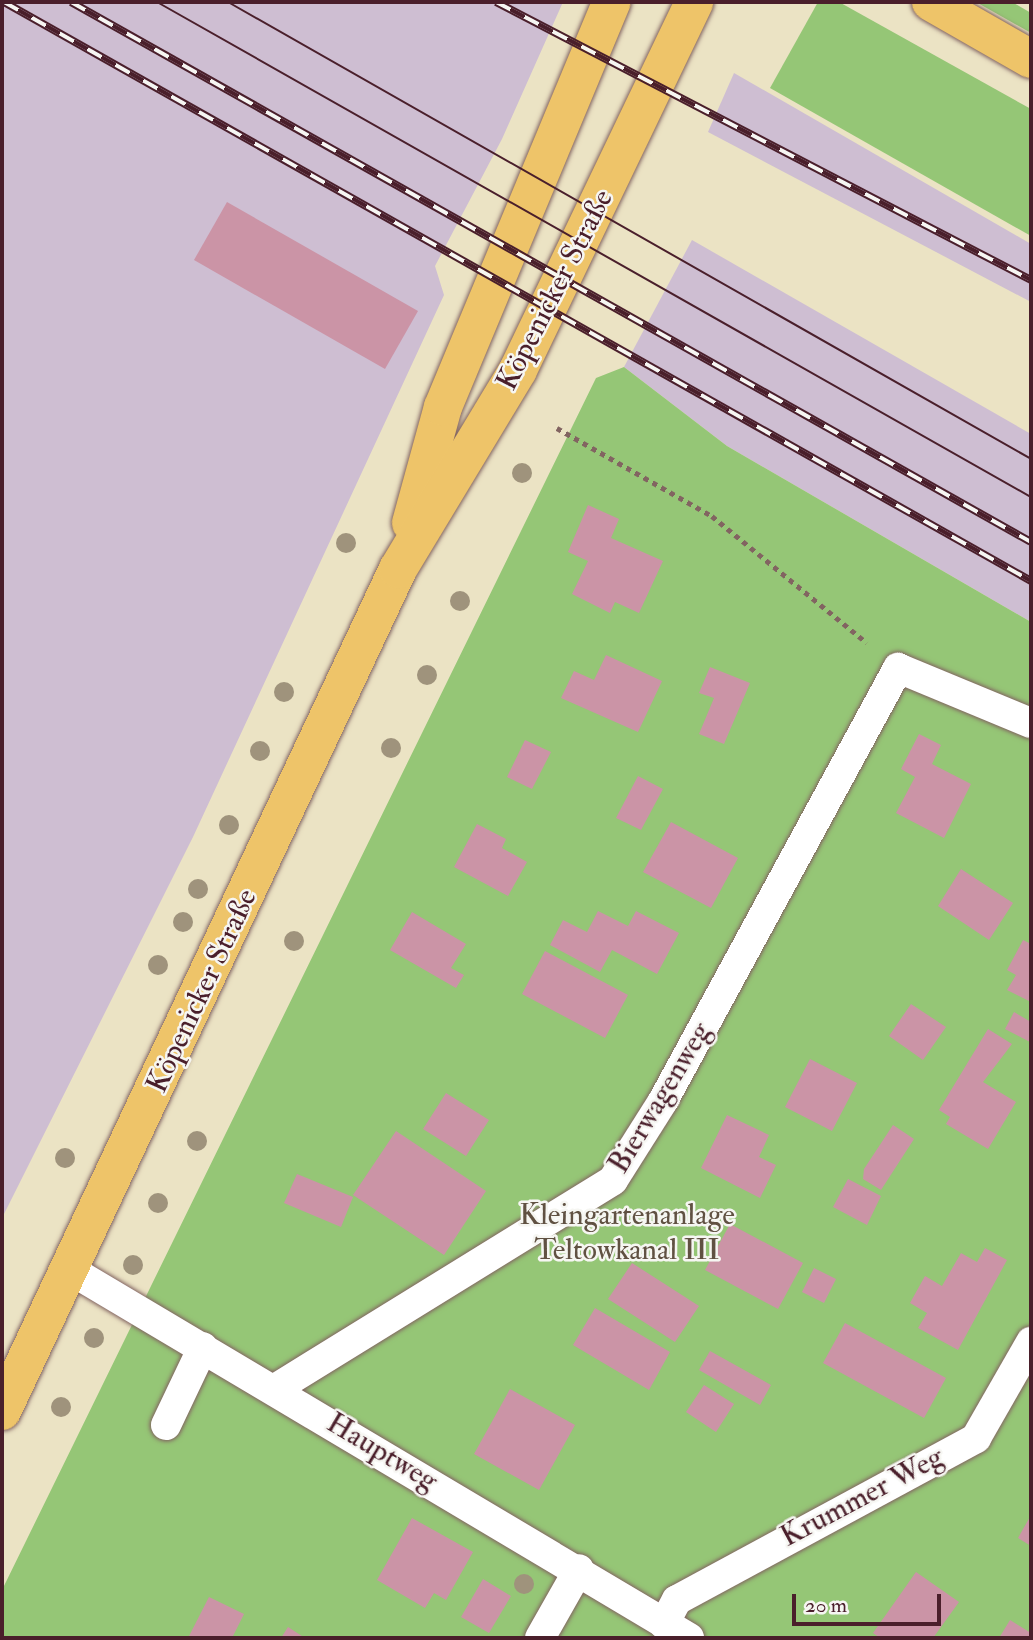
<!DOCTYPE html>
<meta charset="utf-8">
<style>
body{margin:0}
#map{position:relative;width:1033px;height:1640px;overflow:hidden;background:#ebe3c4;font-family:"IM FELL Double Pica",serif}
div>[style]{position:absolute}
.industrial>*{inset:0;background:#cebed2}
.green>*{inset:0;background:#95c676}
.building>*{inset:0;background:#cb94a6}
.path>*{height:4.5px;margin-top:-2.25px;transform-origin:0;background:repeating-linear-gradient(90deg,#826461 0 5px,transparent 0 10px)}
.roads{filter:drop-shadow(0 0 2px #826461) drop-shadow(0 0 2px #826461)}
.service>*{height:30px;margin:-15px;padding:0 15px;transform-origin:15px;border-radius:15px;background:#fff}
.primary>*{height:38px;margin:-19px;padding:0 19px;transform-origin:19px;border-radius:19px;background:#eec469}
.tram>*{height:2px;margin:-1px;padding:0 1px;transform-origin:1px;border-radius:1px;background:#4a1f2b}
.rail>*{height:8px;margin-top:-4px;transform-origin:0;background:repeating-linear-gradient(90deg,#f6f6f2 0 16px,#4a1f2b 0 32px);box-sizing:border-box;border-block:2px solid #4a1f2b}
.trees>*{width:20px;height:20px;margin:-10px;border-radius:50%;background:#9f937c}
span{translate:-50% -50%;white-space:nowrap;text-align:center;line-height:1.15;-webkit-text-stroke:5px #f6f6f2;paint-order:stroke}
.street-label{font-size:30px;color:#4a1f2b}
.park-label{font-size:30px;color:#605142}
.frame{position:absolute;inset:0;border:4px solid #4a1f2b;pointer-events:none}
.scale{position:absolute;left:792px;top:1594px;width:149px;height:32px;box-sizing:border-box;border:4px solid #4a1f2b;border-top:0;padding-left:9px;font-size:21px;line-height:24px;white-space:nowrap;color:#4a1f2b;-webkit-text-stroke:5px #f6f6f2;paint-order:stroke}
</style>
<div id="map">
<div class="industrial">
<div style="clip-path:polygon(2px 2px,563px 2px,502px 139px,435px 266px,444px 295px,193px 837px,2px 1218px)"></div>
<div style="clip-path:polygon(734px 73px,1031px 244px,1031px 302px,708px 132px)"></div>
<div style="clip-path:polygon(692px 240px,1031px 434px,1031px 622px,727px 446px,624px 367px)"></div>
</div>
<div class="green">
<div style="clip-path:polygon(818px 2px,839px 2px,1031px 109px,1031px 236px,770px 88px)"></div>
<div style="clip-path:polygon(976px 2px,1012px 2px,1031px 13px,1031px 33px)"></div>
<div style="clip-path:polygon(624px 367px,727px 446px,1031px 622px,1031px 1638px,2px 1638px,2px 1590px,596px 378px)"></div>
</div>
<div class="building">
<div style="clip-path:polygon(227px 202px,418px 311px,385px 369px,194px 260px)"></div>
<div style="clip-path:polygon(588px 505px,619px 519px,611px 538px,663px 561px,639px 613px,615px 602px,610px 613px,572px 594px,588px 561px,568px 552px)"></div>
<div style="clip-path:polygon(606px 655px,662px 681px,638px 732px,561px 698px,574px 671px,594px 680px)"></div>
<div style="clip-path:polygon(710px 667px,750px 683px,724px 744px,699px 734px,714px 698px,699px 693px)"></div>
<div style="clip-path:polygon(919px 734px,941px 745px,932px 764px,971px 784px,944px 838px,896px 813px,915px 777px,901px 769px)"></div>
<div style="clip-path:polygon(525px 740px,551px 752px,532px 789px,507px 777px)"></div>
<div style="clip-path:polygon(638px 776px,663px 789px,641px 830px,616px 818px)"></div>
<div style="clip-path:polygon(671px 822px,738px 858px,711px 908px,643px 872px)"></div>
<div style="clip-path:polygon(477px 824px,506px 839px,502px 848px,527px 862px,508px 896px,454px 867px)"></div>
<div style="clip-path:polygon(961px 869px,1013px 903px,989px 940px,938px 906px)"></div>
<div style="clip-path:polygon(598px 911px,628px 926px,636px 911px,679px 933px,657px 974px,612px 950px,600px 972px,550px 945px,563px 920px,587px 932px)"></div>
<div style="clip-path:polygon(412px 912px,466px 944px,451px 968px,464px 975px,456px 988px,390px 950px)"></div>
<div style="clip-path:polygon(1023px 940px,1031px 944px,1029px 1001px,1007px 990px,1016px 975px,1007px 970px)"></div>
<div style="clip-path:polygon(545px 951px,628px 995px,605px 1038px,522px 994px)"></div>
<div style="clip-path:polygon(911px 1004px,946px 1027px,923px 1060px,889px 1036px)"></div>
<div style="clip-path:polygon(1014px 1012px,1031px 1022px,1030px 1042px,1005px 1029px)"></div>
<div style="clip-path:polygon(988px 1029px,1012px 1044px,983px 1082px,1016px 1102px,988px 1149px,946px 1124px,950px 1117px,939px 1110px)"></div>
<div style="clip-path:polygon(810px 1059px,857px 1083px,832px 1131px,785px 1107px)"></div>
<div style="clip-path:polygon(446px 1093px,489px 1120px,466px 1156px,423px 1129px)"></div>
<div style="clip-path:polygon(727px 1115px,769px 1135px,759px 1157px,776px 1165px,760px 1198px,701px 1168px)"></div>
<div style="clip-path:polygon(893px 1125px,914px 1139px,881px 1190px,863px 1179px,864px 1169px)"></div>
<div style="clip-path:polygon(396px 1131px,486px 1191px,444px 1255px,353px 1195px)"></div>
<div style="clip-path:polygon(297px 1174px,353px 1197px,341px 1227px,284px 1203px)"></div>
<div style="clip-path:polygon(848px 1179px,881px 1196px,867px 1225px,833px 1207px)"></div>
<div style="clip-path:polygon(730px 1224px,803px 1263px,778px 1309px,705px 1270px)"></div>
<div style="clip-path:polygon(985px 1248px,1007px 1260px,958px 1350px,918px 1328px,927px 1313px,910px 1303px,925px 1276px,942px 1286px,961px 1253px,977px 1262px)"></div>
<div style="clip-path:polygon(632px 1263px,699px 1306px,675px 1342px,608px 1299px)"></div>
<div style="clip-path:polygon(814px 1268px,836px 1279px,824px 1303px,802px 1292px)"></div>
<div style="clip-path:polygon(595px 1308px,670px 1352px,649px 1390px,573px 1345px)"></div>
<div style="clip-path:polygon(845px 1323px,946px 1378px,924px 1418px,823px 1363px)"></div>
<div style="clip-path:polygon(710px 1351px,771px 1385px,760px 1405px,699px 1370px)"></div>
<div style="clip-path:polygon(704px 1385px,734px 1404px,716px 1432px,686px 1412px)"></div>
<div style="clip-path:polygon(510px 1389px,575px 1425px,539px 1490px,474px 1454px)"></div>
<div style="clip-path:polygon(1031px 1515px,1031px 1546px,1018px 1538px)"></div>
<div style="clip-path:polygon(412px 1518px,473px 1552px,446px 1600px,434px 1593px,425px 1608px,377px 1580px)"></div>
<div style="clip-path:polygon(916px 1572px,959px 1602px,933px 1638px,880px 1638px,873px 1633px)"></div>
<div style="clip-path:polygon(483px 1579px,511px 1596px,489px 1633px,461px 1617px)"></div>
<div style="clip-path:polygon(209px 1597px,244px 1614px,232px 1638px,188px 1638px)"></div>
<div style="clip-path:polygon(1010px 1620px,1031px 1633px,1031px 1638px,999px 1638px)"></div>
<div style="clip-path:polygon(288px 1627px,305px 1638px,281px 1638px)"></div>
</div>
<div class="path">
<div style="left:557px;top:428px;width:178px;rotate:29.6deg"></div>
<div style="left:712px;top:516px;width:200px;rotate:39.3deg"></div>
</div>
<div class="roads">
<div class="service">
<div style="left:72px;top:1271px;width:718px;rotate:30.74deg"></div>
<div style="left:275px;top:1389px;width:397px;rotate:-31.7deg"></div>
<div style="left:613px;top:1180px;width:93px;rotate:-57.7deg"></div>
<div style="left:663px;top:1101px;width:493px;rotate:-61.5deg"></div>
<div style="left:898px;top:668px;width:144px;rotate:22.5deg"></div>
<div style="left:166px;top:1425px;width:86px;rotate:-64.6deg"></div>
<div style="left:664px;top:1624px;width:27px;rotate:-62deg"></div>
<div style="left:677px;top:1600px;width:340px;rotate:-28.4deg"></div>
<div style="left:976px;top:1438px;width:111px;rotate:-60.2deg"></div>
<div style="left:540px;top:1638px;width:79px;rotate:-60.5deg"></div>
</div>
<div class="primary">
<div style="left:931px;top:2px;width:115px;rotate:29.7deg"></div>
<div style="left:411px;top:523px;width:120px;rotate:-74.6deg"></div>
<div style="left:443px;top:407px;width:439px;rotate:-67.4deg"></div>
<div style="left:2px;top:1411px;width:930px;rotate:-64.81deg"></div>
<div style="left:398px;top:569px;width:232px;rotate:-58.9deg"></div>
<div style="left:518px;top:370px;width:408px;rotate:-64.4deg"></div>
</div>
</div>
<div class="tram">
<div style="left:157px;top:2px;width:1004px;rotate:29.53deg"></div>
<div style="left:228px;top:2px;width:924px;rotate:29.64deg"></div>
</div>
<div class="rail">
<div style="left:4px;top:2px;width:1179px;rotate:29.41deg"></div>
<div style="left:71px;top:2px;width:1101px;rotate:29.36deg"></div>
<div style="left:496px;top:2px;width:603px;rotate:27.46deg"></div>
</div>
<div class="trees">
<div style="left:522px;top:473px"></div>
<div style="left:346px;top:543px"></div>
<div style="left:460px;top:601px"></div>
<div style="left:427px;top:675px"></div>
<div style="left:284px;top:692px"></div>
<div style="left:391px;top:748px"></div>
<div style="left:260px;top:751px"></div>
<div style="left:229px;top:825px"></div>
<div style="left:198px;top:889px"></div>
<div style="left:183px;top:922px"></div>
<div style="left:294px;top:941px"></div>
<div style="left:158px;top:965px"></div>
<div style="left:197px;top:1141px"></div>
<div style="left:65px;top:1158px"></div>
<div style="left:158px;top:1203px"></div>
<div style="left:133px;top:1265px"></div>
<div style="left:94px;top:1338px"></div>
<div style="left:61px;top:1407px"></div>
<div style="left:524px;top:1584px"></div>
</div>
<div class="street-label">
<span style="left:555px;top:290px;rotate:-63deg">Köpenicker Straße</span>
<span style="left:202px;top:991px;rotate:-65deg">Köpenicker Straße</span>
<span style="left:660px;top:1098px;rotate:-59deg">Bierwagenweg</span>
<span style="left:382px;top:1452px;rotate:31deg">Hauptweg</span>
<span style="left:862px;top:1497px;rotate:-28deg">Krummer Weg</span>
</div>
<div class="park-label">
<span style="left:627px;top:1232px">Kleingartenanlage<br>Teltowkanal III</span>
</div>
<div class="frame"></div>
<div class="scale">20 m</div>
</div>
